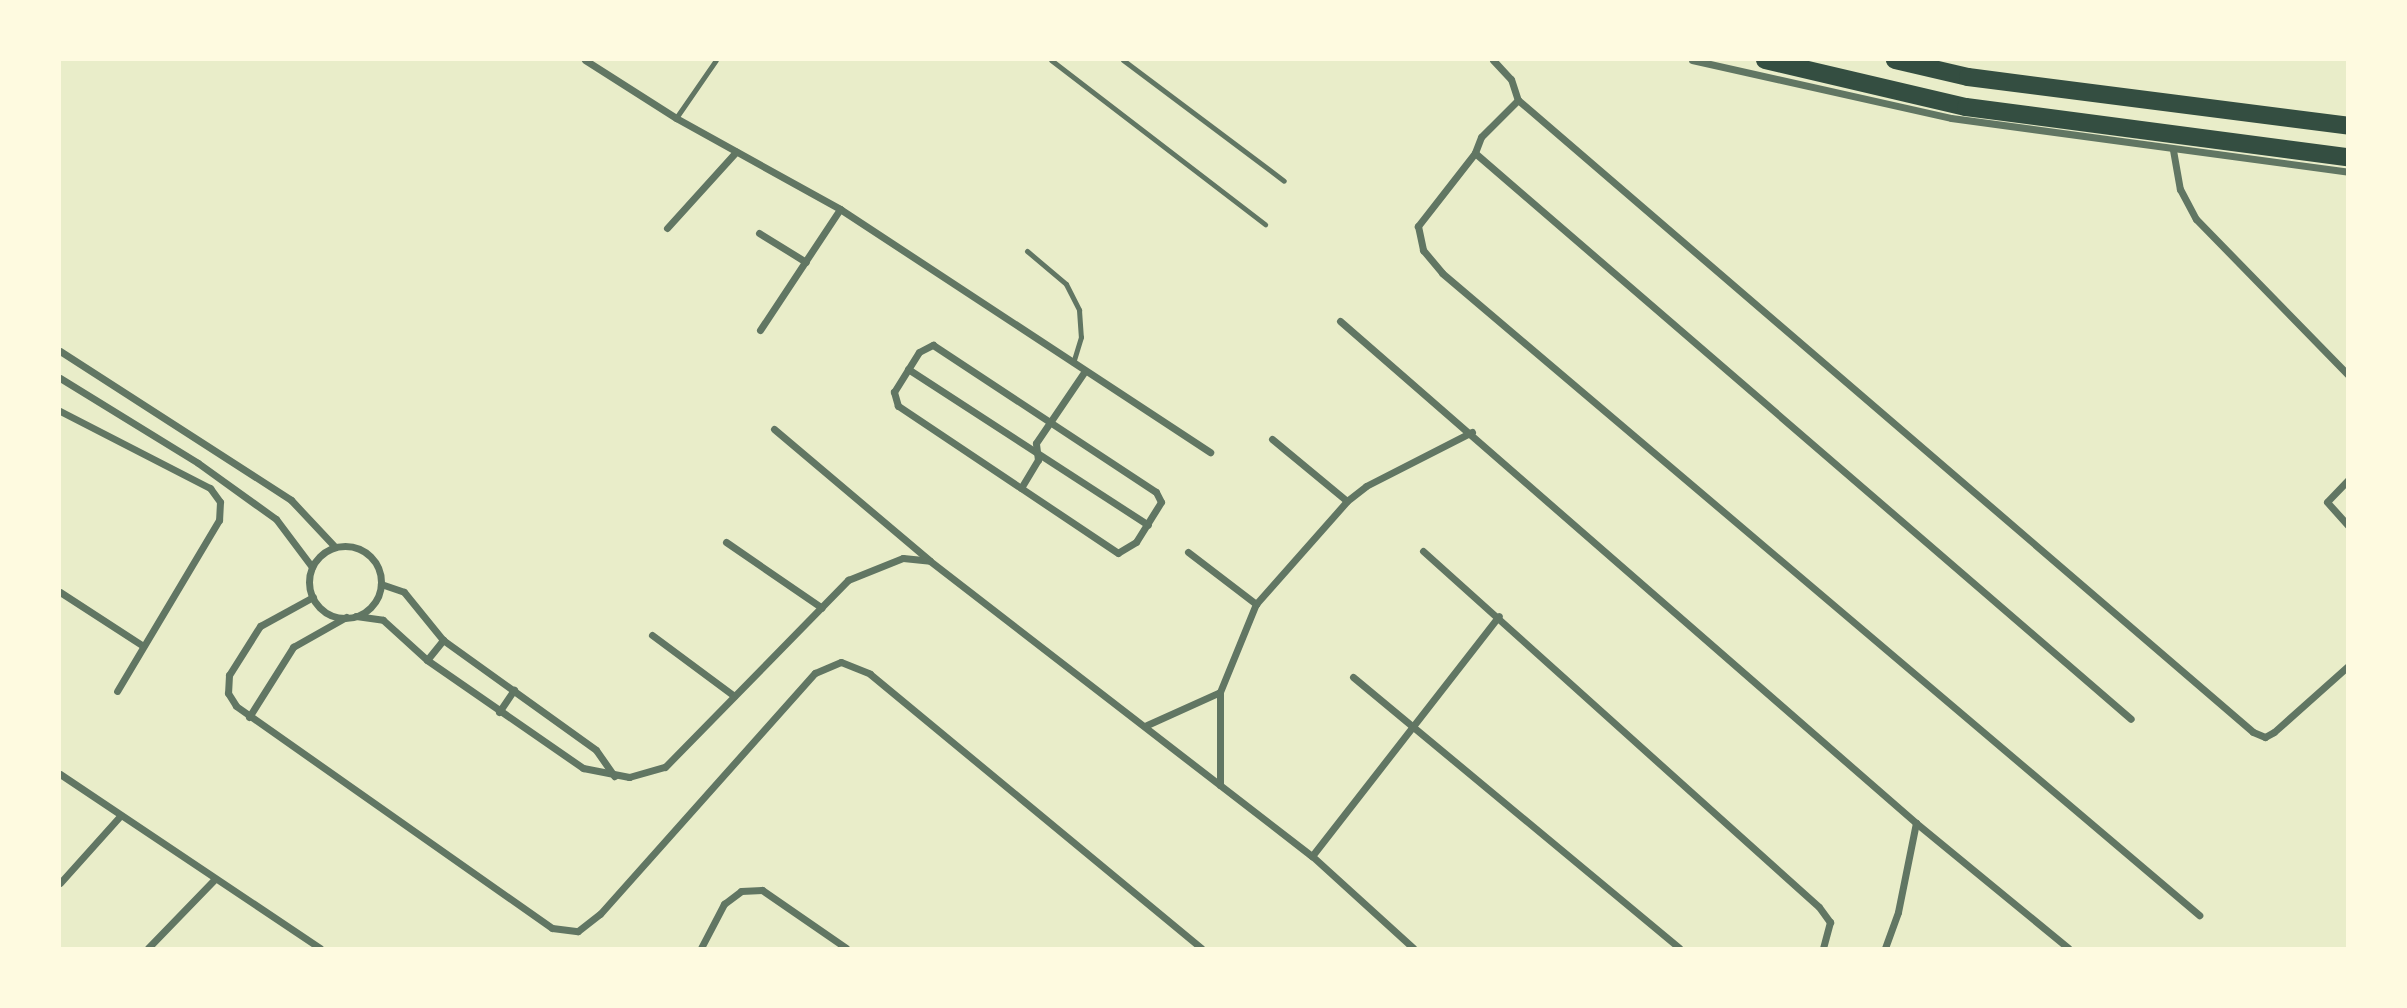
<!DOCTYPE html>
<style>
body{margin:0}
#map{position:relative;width:2407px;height:1008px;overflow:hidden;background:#e9edc9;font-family:Quicksand,sans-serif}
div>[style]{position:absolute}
.service>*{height:5px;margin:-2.5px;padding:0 2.5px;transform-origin:2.5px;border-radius:2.5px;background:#617663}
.minor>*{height:7px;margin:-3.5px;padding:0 3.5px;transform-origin:3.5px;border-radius:3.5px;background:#617663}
.minor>.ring{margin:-3.5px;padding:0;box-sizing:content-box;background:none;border:7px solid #617663;border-radius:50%}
.motorway>*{height:18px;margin:-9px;padding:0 9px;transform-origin:9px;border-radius:9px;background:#344e41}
span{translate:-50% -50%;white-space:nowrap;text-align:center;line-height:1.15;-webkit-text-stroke:6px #fefae0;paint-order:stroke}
.frame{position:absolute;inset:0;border:61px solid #fefae0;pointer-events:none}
</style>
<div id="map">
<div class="service">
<div style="left:1051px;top:60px;width:270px;rotate:37.5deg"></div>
<div style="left:1123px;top:60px;width:201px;rotate:36.9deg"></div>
<div style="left:676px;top:118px;width:70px;rotate:-55.4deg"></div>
<div style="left:1027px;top:251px;width:51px;rotate:40.2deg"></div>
<div style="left:1066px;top:284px;width:29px;rotate:63deg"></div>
<div style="left:1079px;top:310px;width:27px;rotate:86deg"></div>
<div style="left:1081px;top:337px;width:27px;rotate:107deg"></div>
</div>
<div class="minor">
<div style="left:585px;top:60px;width:108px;rotate:32.5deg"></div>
<div style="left:676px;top:118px;width:188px;rotate:29deg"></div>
<div style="left:840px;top:209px;width:443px;rotate:33.3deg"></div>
<div style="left:1493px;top:60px;width:26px;rotate:47deg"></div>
<div style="left:1511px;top:79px;width:22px;rotate:72deg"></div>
<div style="left:1518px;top:100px;width:969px;rotate:40.69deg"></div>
<div style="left:2253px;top:732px;width:13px;rotate:23deg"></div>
<div style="left:2265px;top:737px;width:10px;rotate:-29deg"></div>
<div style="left:2274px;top:732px;width:99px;rotate:-41.7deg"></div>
<div style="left:1692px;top:60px;width:265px;rotate:12.6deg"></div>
<div style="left:1951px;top:118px;width:401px;rotate:7.7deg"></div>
<div style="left:1518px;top:100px;width:52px;rotate:135deg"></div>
<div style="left:1481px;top:137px;width:17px;rotate:111deg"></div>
<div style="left:1475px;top:153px;width:866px;rotate:40.79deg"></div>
<div style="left:2173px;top:150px;width:40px;rotate:80deg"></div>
<div style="left:2180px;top:189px;width:34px;rotate:62deg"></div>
<div style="left:2196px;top:219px;width:218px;rotate:45.7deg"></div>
<div style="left:1475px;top:153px;width:93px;rotate:128deg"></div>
<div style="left:1418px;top:226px;width:25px;rotate:78deg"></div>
<div style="left:1423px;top:250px;width:30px;rotate:50deg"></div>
<div style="left:1442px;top:273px;width:993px;rotate:40.3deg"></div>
<div style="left:667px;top:228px;width:103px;rotate:-47.8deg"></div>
<div style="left:759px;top:233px;width:55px;rotate:31.7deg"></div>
<div style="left:1340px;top:321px;width:764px;rotate:41.07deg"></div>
<div style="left:1916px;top:823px;width:197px;rotate:39.4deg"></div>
<div style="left:760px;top:330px;width:145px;rotate:-56.5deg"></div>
<div style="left:933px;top:345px;width:267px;rotate:33.4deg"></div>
<div style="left:1156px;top:492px;width:11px;rotate:63deg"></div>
<div style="left:1161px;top:502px;width:47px;rotate:122deg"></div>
<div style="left:1136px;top:542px;width:21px;rotate:149deg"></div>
<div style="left:1118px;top:553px;width:265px;rotate:-146.2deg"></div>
<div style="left:898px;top:406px;width:15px;rotate:-106deg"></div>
<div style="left:894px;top:392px;width:47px;rotate:-58deg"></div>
<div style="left:919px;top:352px;width:16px;rotate:-27deg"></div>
<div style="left:60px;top:351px;width:275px;rotate:32.8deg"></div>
<div style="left:291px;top:500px;width:64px;rotate:46.9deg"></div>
<div style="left:908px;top:369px;width:286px;rotate:33deg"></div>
<div style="left:60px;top:378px;width:162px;rotate:31.6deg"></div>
<div style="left:198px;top:463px;width:96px;rotate:35.7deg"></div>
<div style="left:276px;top:519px;width:60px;rotate:53.1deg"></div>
<div style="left:60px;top:411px;width:169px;rotate:27.2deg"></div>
<div style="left:210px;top:488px;width:17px;rotate:54deg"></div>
<div style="left:220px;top:502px;width:18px;rotate:93deg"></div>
<div style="left:219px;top:520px;width:199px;rotate:120.8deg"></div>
<div style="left:774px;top:429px;width:203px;rotate:40.2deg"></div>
<div style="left:1272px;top:439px;width:97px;rotate:39.6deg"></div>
<div style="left:2348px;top:480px;width:30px;rotate:134deg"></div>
<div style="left:2327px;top:502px;width:31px;rotate:48deg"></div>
<div style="left:1021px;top:488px;width:33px;rotate:-59deg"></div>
<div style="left:1038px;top:460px;width:17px;rotate:-97deg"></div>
<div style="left:1036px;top:443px;width:87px;rotate:-55.8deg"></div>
<div style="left:726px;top:542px;width:116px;rotate:34.5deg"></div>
<div class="ring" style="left:309px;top:546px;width:65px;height:65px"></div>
<div style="left:1423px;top:551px;width:532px;rotate:41.96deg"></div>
<div style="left:1819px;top:907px;width:19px;rotate:54deg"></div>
<div style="left:1830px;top:922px;width:27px;rotate:105deg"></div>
<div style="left:1188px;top:552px;width:86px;rotate:37.4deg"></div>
<div style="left:381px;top:584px;width:24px;rotate:19deg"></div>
<div style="left:404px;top:592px;width:62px;rotate:50.9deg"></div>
<div style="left:443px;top:640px;width:188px;rotate:35.7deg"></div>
<div style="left:596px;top:750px;width:32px;rotate:55deg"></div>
<div style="left:60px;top:592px;width:99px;rotate:33deg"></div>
<div style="left:313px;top:597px;width:60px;rotate:151.3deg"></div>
<div style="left:260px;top:626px;width:58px;rotate:122.3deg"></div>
<div style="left:229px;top:675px;width:18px;rotate:93deg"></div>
<div style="left:228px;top:693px;width:15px;rotate:58deg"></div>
<div style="left:236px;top:706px;width:386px;rotate:35.1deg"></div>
<div style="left:552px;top:928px;width:26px;rotate:7deg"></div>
<div style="left:578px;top:931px;width:28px;rotate:-38deg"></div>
<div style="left:600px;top:914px;width:323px;rotate:-48.3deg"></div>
<div style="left:815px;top:673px;width:28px;rotate:-23deg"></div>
<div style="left:841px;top:662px;width:31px;rotate:22deg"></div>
<div style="left:870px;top:674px;width:430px;rotate:39.6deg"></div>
<div style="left:356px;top:616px;width:27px;rotate:8deg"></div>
<div style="left:383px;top:620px;width:59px;rotate:42.3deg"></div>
<div style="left:427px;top:660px;width:190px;rotate:34.7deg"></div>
<div style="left:583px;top:768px;width:47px;rotate:11.1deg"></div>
<div style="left:629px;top:777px;width:37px;rotate:-16deg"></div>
<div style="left:665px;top:767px;width:262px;rotate:-45.6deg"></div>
<div style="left:848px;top:580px;width:59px;rotate:-21.8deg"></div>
<div style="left:903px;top:558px;width:27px;rotate:6deg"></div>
<div style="left:930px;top:561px;width:483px;rotate:37.7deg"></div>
<div style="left:1312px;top:856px;width:137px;rotate:42.3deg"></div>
<div style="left:652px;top:635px;width:102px;rotate:36.6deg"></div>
<div style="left:427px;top:660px;width:26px;rotate:-51deg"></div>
<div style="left:1353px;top:677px;width:424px;rotate:39.7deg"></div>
<div style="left:499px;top:712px;width:27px;rotate:-56deg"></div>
<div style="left:249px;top:717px;width:83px;rotate:-57.8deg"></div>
<div style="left:293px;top:647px;width:61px;rotate:-29.5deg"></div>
<div style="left:1147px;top:725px;width:80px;rotate:-24.3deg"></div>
<div style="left:60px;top:774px;width:313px;rotate:33.8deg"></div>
<div style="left:1220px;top:785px;width:93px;rotate:-90deg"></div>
<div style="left:1220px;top:692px;width:95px;rotate:-67.8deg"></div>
<div style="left:1256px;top:604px;width:137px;rotate:-48.5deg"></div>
<div style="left:1347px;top:501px;width:24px;rotate:-38deg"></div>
<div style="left:1366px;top:486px;width:119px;rotate:-27deg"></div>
<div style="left:1312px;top:856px;width:304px;rotate:-52.1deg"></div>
<div style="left:60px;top:883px;width:91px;rotate:-48.1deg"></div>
<div style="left:148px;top:948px;width:95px;rotate:-45.9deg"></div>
<div style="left:701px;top:948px;width:50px;rotate:-62.4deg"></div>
<div style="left:724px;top:904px;width:21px;rotate:-37deg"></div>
<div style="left:741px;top:891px;width:21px;rotate:-3deg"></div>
<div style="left:762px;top:890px;width:102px;rotate:34.6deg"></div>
<div style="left:1885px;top:948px;width:38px;rotate:-70deg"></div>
<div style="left:1898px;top:912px;width:91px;rotate:-78.6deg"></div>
</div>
<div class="motorway">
<div style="left:1765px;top:60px;width:206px;rotate:13.2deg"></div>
<div style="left:1966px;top:107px;width:385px;rotate:7.5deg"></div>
<div style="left:1895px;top:60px;width:75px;rotate:13.1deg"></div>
<div style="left:1968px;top:77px;width:383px;rotate:7.3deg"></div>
</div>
<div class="frame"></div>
</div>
